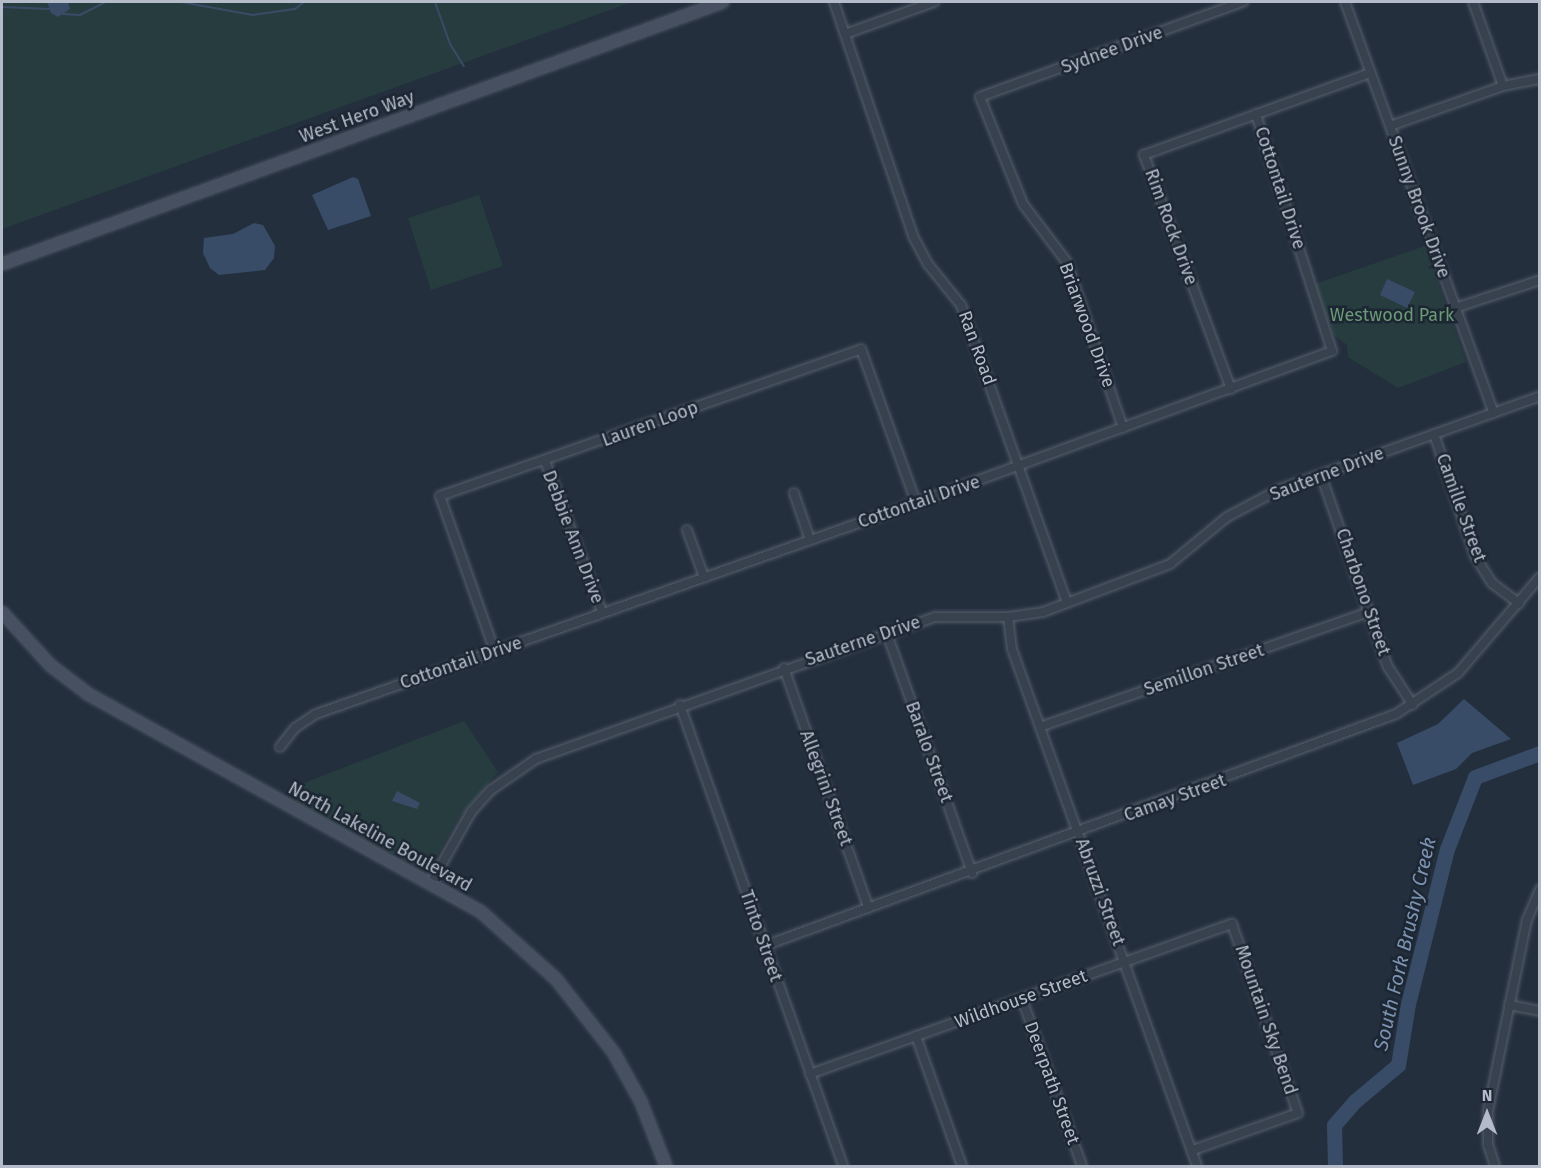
<!DOCTYPE html>
<style>
body{margin:0}
#map{position:relative;width:1541px;height:1168px;overflow:hidden;background:#242f3e;font-family:"Fira Sans",sans-serif}
div>[style]{position:absolute}
.green>*{inset:0;background:#263c3f}
.water>*{inset:0;background:#394c67}
.stream>*{height:2px;margin:-1px;padding:0 1px;transform-origin:1px;border-radius:1px;background:#394c67}
.river>*{height:15px;margin:-7.5px;padding:0 7.5px;transform-origin:7.5px;border-radius:7.5px;background:#394c67}
.roads{filter:drop-shadow(0 0 2px #565f6c) drop-shadow(0 0 2px #565f6c)}
.street>*{height:8px;margin:-4px;padding:0 4px;transform-origin:4px;border-radius:4px;background:#38414e}
.secondary>*{height:10px;margin:-5px;padding:0 5px;transform-origin:5px;border-radius:5px;background:#465061}
span{translate:-50% -50%;white-space:nowrap;text-align:center;line-height:1.15;-webkit-text-stroke:5px #1d2633;paint-order:stroke}
.street-label{font-size:18px;color:#b4bcc9}
.park-label{font-size:18px;color:#6b9a76}
.water-label{font-size:20px;color:#7c92b1;font-style:italic}
.frame{position:absolute;inset:0;border:3px solid #b4bcc9;pointer-events:none}
.north{position:absolute;left:1457px;top:1084px;width:60px;height:60px;-webkit-text-stroke:4px #1d2633;paint-order:stroke;rotate:0deg;font-size:16px;font-weight:700;line-height:24px;text-align:center;color:#b4bcc9}
.north::after{content:'';display:block;margin:auto;width:21px;height:27px;background:#b4bcc9;clip-path:polygon(50% 0,100% 100%,50% 72%,0 100%)}
</style>
<div id="map">
<div class="green">
<div style="clip-path:polygon(2px 2px,632px 2px,2px 229px)"></div>
<div style="clip-path:polygon(479px 195px,503px 266px,431px 290px,408px 218px)"></div>
<div style="clip-path:polygon(1425px 246px,1466px 362px,1398px 388px,1348px 357px,1347px 345px,1334px 335px,1315px 284px)"></div>
<div style="clip-path:polygon(464px 721px,498px 772px,460px 816px,427px 872px,297px 803px,291px 788px)"></div>
</div>
<div class="water">
<div style="clip-path:polygon(47px 2px,68px 2px,70px 9px,58px 17px,51px 13px)"></div>
<div style="clip-path:polygon(353px 177px,358px 179px,371px 216px,328px 230px,312px 195px)"></div>
<div style="clip-path:polygon(254px 223px,263px 225px,275px 246px,274px 258px,265px 270px,219px 275px,210px 268px,203px 253px,204px 238px,233px 234px)"></div>
<div style="clip-path:polygon(1387px 279px,1415px 292px,1407px 308px,1380px 295px)"></div>
<div style="clip-path:polygon(1464px 699px,1511px 739px,1472px 753px,1456px 769px,1413px 785px,1397px 743px,1438px 724px)"></div>
<div style="clip-path:polygon(397px 791px,420px 803px,417px 809px,392px 801px)"></div>
</div>
<div class="stream">
<div style="left:181px;top:2px;width:73px;rotate:10.2deg"></div>
<div style="left:253px;top:15px;width:42px;rotate:-8.1deg"></div>
<div style="left:295px;top:9px;width:11px;rotate:-38deg"></div>
<div style="left:435px;top:2px;width:45px;rotate:70.3deg"></div>
<div style="left:450px;top:44px;width:26px;rotate:58deg"></div>
<div style="left:2px;top:7px;width:47px;rotate:2.4deg"></div>
<div style="left:63px;top:14px;width:17px;rotate:3deg"></div>
<div style="left:80px;top:15px;width:29px;rotate:-27deg"></div>
</div>
<div class="river">
<div style="left:1335px;top:1166px;width:41px;rotate:-91.4deg"></div>
<div style="left:1334px;top:1125px;width:32px;rotate:-49deg"></div>
<div style="left:1355px;top:1101px;width:56px;rotate:-39.9deg"></div>
<div style="left:1398px;top:1065px;width:62px;rotate:-80.7deg"></div>
<div style="left:1408px;top:1004px;width:160px;rotate:-75.9deg"></div>
<div style="left:1447px;top:849px;width:77px;rotate:-68.7deg"></div>
<div style="left:1475px;top:777px;width:69px;rotate:-20.3deg"></div>
</div>
<div class="roads">
<div class="street">
<div style="left:834px;top:2px;width:247px;rotate:71.3deg"></div>
<div style="left:913px;top:236px;width:32px;rotate:62deg"></div>
<div style="left:928px;top:264px;width:53px;rotate:51.2deg"></div>
<div style="left:961px;top:305px;width:315px;rotate:70.4deg"></div>
<div style="left:1345px;top:2px;width:437px;rotate:70.1deg"></div>
<div style="left:1473px;top:2px;width:89px;rotate:70.3deg"></div>
<div style="left:845px;top:34px;width:95px;rotate:-19.8deg"></div>
<div style="left:1390px;top:126px;width:120px;rotate:-19.5deg"></div>
<div style="left:1503px;top:86px;width:38px;rotate:-11deg"></div>
<div style="left:1455px;top:308px;width:89px;rotate:-18.2deg"></div>
<div style="left:1231px;top:389px;width:250px;rotate:-110.4deg"></div>
<div style="left:1144px;top:155px;width:241px;rotate:-19.9deg"></div>
<div style="left:1123px;top:428px;width:176px;rotate:-108.8deg"></div>
<div style="left:1066px;top:261px;width:71px;rotate:-127deg"></div>
<div style="left:1023px;top:204px;width:115px;rotate:-111.9deg"></div>
<div style="left:980px;top:97px;width:280px;rotate:-19.9deg"></div>
<div style="left:1434px;top:434px;width:129px;rotate:71.4deg"></div>
<div style="left:1475px;top:556px;width:32px;rotate:58deg"></div>
<div style="left:1492px;top:583px;width:34px;rotate:37deg"></div>
<div style="left:545px;top:461px;width:161px;rotate:69.3deg"></div>
<div style="left:1321px;top:475px;width:203px;rotate:70.8deg"></div>
<div style="left:1388px;top:667px;width:45px;rotate:56.7deg"></div>
<div style="left:794px;top:493px;width:50px;rotate:71.2deg"></div>
<div style="left:687px;top:530px;width:50px;rotate:70.1deg"></div>
<div style="left:1008px;top:617px;width:32px;rotate:83deg"></div>
<div style="left:1012px;top:649px;width:549px;rotate:70.31deg"></div>
<div style="left:886px;top:631px;width:257px;rotate:70.4deg"></div>
<div style="left:495px;top:652px;width:165px;rotate:-109.4deg"></div>
<div style="left:440px;top:496px;width:446px;rotate:-19.2deg"></div>
<div style="left:861px;top:349px;width:164px;rotate:70.3deg"></div>
<div style="left:784px;top:668px;width:253px;rotate:70.6deg"></div>
<div style="left:680px;top:705px;width:489px;rotate:70.5deg"></div>
<div style="left:1040px;top:727px;width:348px;rotate:-19.3deg"></div>
<div style="left:280px;top:747px;width:24px;rotate:-52deg"></div>
<div style="left:295px;top:728px;width:25px;rotate:-34deg"></div>
<div style="left:316px;top:714px;width:636px;rotate:-19.38deg"></div>
<div style="left:916px;top:503px;width:443px;rotate:-20.1deg"></div>
<div style="left:1332px;top:351px;width:249px;rotate:-107.8deg"></div>
<div style="left:431px;top:883px;width:81px;rotate:-60.6deg"></div>
<div style="left:471px;top:812px;width:30px;rotate:-48deg"></div>
<div style="left:491px;top:790px;width:55px;rotate:-34.6deg"></div>
<div style="left:536px;top:759px;width:424px;rotate:-19.6deg"></div>
<div style="left:935px;top:617px;width:73px"></div>
<div style="left:1008px;top:617px;width:35px;rotate:-8deg"></div>
<div style="left:1043px;top:612px;width:136px;rotate:-20.7deg"></div>
<div style="left:1170px;top:564px;width:74px;rotate:-39.5deg"></div>
<div style="left:1227px;top:517px;width:58px;rotate:-27.9deg"></div>
<div style="left:1278px;top:490px;width:278px;rotate:-19.7deg"></div>
<div style="left:764px;top:946px;width:673px;rotate:-20.16deg"></div>
<div style="left:1396px;top:714px;width:74px;rotate:-33.5deg"></div>
<div style="left:1458px;top:673px;width:126px;rotate:-49.5deg"></div>
<div style="left:1022px;top:999px;width:177px;rotate:70.2deg"></div>
<div style="left:1509px;top:1005px;width:32px;rotate:11deg"></div>
<div style="left:916px;top:1036px;width:138px;rotate:70.5deg"></div>
<div style="left:810px;top:1074px;width:448px;rotate:-19.6deg"></div>
<div style="left:1232px;top:924px;width:200px;rotate:70.8deg"></div>
<div style="left:1298px;top:1113px;width:111px;rotate:160.6deg"></div>
<div style="left:1495px;top:1166px;width:22px;rotate:-108deg"></div>
<div style="left:1488px;top:1145px;width:34px;rotate:-90deg"></div>
<div style="left:1488px;top:1111px;width:195px;rotate:-78.5deg"></div>
<div style="left:1527px;top:920px;width:34px;rotate:-67deg"></div>
</div>
<div class="secondary">
<div style="left:2px;top:264px;width:767px;rotate:-19.97deg"></div>
<div style="left:2px;top:612px;width:72px;rotate:47.8deg"></div>
<div style="left:50px;top:665px;width:48px;rotate:37.3deg"></div>
<div style="left:88px;top:694px;width:448px;rotate:29deg"></div>
<div style="left:480px;top:911px;width:102px;rotate:41.8deg"></div>
<div style="left:556px;top:979px;width:94px;rotate:51.9deg"></div>
<div style="left:614px;top:1053px;width:56px;rotate:61.1deg"></div>
<div style="left:641px;top:1102px;width:69px;rotate:68.7deg"></div>
</div>
</div>
<div class="street-label">
<span style="left:1112px;top:50px;rotate:-20deg">Sydnee Drive</span>
<span style="left:357px;top:117px;rotate:-20deg">West Hero Way</span>
<span style="left:1280px;top:188px;rotate:72deg">Cottontail Drive</span>
<span style="left:1419px;top:207px;rotate:70deg">Sunny Brook Drive</span>
<span style="left:1171px;top:227px;rotate:70deg">Rim Rock Drive</span>
<span style="left:1087px;top:325px;rotate:70deg">Briarwood Drive</span>
<span style="left:977px;top:348px;rotate:70deg">Ran Road</span>
<span style="left:650px;top:424px;rotate:-20deg">Lauren Loop</span>
<span style="left:1327px;top:474px;rotate:-21deg">Sauterne Drive</span>
<span style="left:919px;top:502px;rotate:-19deg">Cottontail Drive</span>
<span style="left:1461px;top:508px;rotate:70deg">Camille Street</span>
<span style="left:573px;top:537px;rotate:69deg">Debbie Ann Drive</span>
<span style="left:1363px;top:592px;rotate:71deg">Charbono Street</span>
<span style="left:863px;top:641px;rotate:-19deg">Sauterne Drive</span>
<span style="left:461px;top:663px;rotate:-19deg">Cottontail Drive</span>
<span style="left:1204px;top:670px;rotate:-19deg">Semillon Street</span>
<span style="left:929px;top:752px;rotate:70deg">Baralo Street</span>
<span style="left:826px;top:788px;rotate:70deg">Allegrini Street</span>
<span style="left:1175px;top:798px;rotate:-20deg">Camay Street</span>
<span style="left:380px;top:837px;rotate:29deg">North Lakeline Boulevard</span>
<span style="left:1100px;top:892px;rotate:70deg">Abruzzi Street</span>
<span style="left:761px;top:936px;rotate:71deg">Tinto Street</span>
<span style="left:1021px;top:999px;rotate:-20deg">Wildhouse Street</span>
<span style="left:1266px;top:1020px;rotate:71deg">Mountain Sky Bend</span>
<span style="left:1052px;top:1083px;rotate:70deg">Deerpath Street</span>
</div>
<div class="park-label">
<span style="left:1392px;top:315px">Westwood Park</span>
</div>
<div class="water-label">
<span style="left:1405px;top:944px;rotate:-77deg">South Fork Brushy Creek</span>
</div>
<div class="frame"></div>
<div class="north">N</div>
</div>
